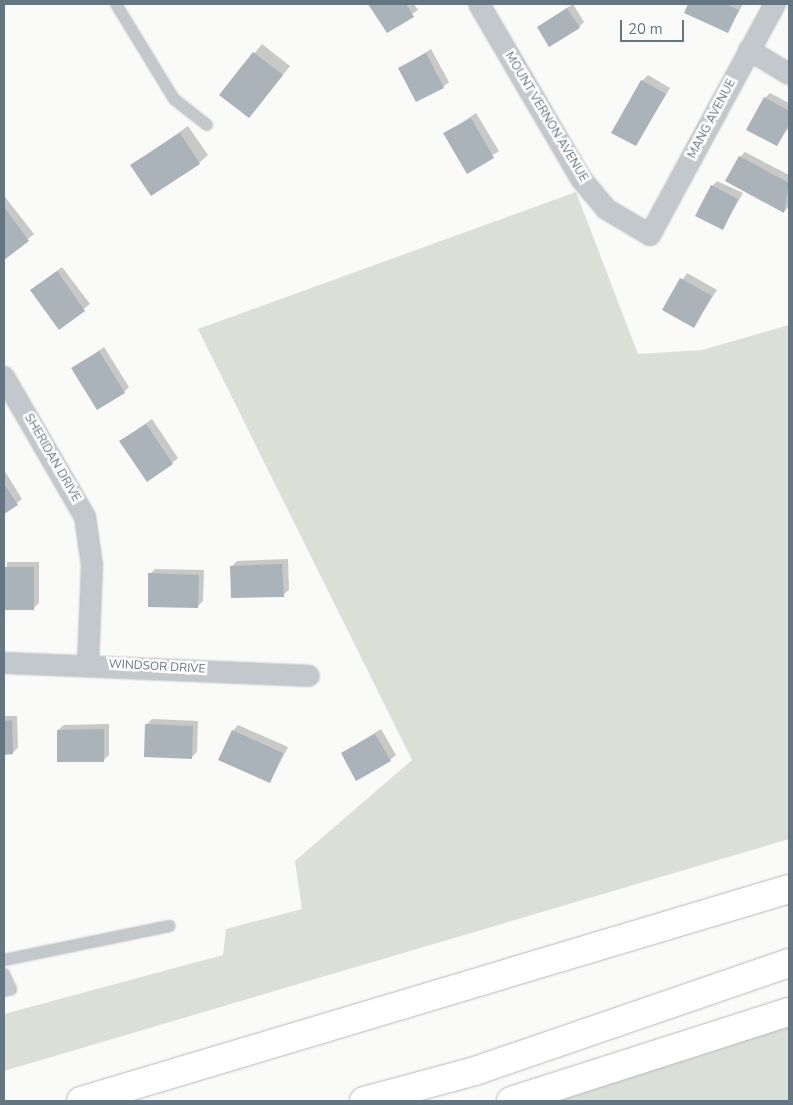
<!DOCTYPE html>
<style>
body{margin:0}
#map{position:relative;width:793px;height:1105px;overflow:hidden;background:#fafaf8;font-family:"Nunito Sans",sans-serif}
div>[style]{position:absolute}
.green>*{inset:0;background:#dadfd7}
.shadow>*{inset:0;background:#0003}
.building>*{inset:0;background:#aab3b9}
.roads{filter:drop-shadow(0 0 1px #b4b9bd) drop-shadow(0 0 1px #b4b9bd)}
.lane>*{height:10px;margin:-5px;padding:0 5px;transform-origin:5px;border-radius:5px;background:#c3c8cc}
.street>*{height:20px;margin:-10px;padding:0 10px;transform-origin:10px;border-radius:10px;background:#c3c8cc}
.highway>*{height:28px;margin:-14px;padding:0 14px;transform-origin:14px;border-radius:14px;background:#fff}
span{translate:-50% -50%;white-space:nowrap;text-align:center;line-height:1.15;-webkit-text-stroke:5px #fff;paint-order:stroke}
.street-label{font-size:12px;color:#657683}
.frame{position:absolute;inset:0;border:5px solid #657683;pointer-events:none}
.scale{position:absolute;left:620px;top:20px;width:64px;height:22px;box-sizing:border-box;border:2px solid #657683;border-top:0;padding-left:6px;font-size:15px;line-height:18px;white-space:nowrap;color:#657683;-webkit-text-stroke:4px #fff;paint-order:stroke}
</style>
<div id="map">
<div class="green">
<div style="clip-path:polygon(576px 192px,638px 354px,702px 350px,789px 325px,789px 839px,4px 1071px,4px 1014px,223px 955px,226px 929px,302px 909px,295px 861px,412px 760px,198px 329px)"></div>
<div style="clip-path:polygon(789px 1020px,789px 1101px,552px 1101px)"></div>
</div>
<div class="shadow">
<div style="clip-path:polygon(370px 4px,414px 4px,418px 10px,387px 32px)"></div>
<div style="clip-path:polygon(573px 4px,584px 22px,579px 27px,538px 27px)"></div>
<div style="clip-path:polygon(689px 4px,743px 4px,728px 31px,685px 13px)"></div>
<div style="clip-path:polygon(262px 44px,290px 66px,257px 108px,221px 95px)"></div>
<div style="clip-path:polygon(431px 49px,449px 82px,443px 87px,400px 68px)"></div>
<div style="clip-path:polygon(648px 75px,670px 88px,636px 145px,642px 81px)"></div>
<div style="clip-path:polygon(770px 93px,789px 103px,789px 127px,777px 145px,765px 98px)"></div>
<div style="clip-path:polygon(476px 113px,499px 151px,467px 172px,445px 134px)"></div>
<div style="clip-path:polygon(188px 126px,208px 155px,199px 163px,132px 165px)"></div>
<div style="clip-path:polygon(745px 152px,789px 175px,789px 206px,784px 212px,740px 157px)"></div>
<div style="clip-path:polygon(717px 181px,743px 193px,723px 228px,712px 186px)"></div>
<div style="clip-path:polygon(5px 197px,34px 234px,4px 259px,4px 198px)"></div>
<div style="clip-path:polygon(62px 267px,90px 304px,59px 328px,32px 290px)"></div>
<div style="clip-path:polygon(687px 273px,717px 290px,694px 326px,663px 309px)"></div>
<div style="clip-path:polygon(104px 347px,129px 387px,124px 392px,73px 369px)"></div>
<div style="clip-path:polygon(152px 419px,178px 458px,172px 463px,121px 441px)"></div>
<div style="clip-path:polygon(4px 470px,22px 499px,4px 513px)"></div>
<div style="clip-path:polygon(288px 559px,289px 590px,283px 595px,232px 566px,237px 561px)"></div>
<div style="clip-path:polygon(7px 562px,39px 562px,39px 603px,34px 608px,4px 609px)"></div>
<div style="clip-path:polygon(155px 569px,204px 570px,203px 601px,197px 607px,150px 574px)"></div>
<div style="clip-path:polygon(4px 716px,17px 716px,18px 748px,12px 753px,4px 753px)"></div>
<div style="clip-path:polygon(152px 719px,198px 721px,197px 752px,191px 758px,146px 725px)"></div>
<div style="clip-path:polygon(109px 724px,109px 755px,104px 760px,58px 730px,64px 725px)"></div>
<div style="clip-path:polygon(238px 725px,288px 747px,270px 782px,233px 731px)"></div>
<div style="clip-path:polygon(381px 729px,396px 755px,390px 760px,342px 753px)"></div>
</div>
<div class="building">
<div style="clip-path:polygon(368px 4px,406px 4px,414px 17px,387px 33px)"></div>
<div style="clip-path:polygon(688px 4px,725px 4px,739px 10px,728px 33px,684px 13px)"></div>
<div style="clip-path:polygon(567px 8px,580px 28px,549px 47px,537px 27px)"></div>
<div style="clip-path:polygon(253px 52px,283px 75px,249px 118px,219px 95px)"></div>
<div style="clip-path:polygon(426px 53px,444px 88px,416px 102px,398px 68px)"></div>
<div style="clip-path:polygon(641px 80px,666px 94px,636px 146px,611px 133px)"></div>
<div style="clip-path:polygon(764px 97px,789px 111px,789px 124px,777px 146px,746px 130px)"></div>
<div style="clip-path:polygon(471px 118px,494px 158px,467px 174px,443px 133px)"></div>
<div style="clip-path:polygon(180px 133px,200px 164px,151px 196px,130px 165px)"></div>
<div style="clip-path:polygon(739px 156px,789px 183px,784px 213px,725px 181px)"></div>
<div style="clip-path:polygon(711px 185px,738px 199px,723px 230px,695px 216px)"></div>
<div style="clip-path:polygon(4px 207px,29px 241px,4px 260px)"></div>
<div style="clip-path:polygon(57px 271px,85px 311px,59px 330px,30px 290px)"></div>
<div style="clip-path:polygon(680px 278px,712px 296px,694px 328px,662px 310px)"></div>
<div style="clip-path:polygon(99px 351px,125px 393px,97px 410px,71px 368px)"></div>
<div style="clip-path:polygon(146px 424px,173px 464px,147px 482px,119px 441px)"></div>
<div style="clip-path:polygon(4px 484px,18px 505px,4px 514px)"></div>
<div style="clip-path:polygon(282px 564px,284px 597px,231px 598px,230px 566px)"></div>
<div style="clip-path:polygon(4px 567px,34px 567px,34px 610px,4px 610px)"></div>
<div style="clip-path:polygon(148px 573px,199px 575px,198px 608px,148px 607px)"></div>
<div style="clip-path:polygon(12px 720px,13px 754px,4px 755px,4px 721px)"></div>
<div style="clip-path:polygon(145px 724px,193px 726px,192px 759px,144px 757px)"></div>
<div style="clip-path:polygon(104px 729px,104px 762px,57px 762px,57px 730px)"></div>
<div style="clip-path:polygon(232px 730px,283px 753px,270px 783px,218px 760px)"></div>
<div style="clip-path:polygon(375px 734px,391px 761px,356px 781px,341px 753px)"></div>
</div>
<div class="roads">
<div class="lane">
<div style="left:116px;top:4px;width:111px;rotate:58.6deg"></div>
<div style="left:174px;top:99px;width:42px;rotate:38.2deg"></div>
<div style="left:4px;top:960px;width:169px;rotate:-11.6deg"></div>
<div style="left:4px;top:974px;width:17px;rotate:65deg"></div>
<div style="left:11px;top:989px;width:7px;rotate:164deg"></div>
</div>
<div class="street">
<div style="left:479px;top:4px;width:204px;rotate:59.7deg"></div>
<div style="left:582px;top:180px;width:38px;rotate:50deg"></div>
<div style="left:606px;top:209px;width:51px;rotate:30.6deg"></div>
<div style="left:650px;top:235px;width:263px;rotate:-61.6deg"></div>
<div style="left:749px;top:50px;width:47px;rotate:31deg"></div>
<div style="left:4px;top:377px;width:162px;rotate:59.9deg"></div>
<div style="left:85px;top:517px;width:49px;rotate:81.7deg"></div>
<div style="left:92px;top:565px;width:98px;rotate:92.3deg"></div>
<div style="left:4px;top:663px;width:305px;rotate:2.4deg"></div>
</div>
<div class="highway">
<div style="left:81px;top:1101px;width:739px;rotate:-16.67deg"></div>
<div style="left:364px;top:1101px;width:115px;rotate:-15.1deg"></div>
<div style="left:475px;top:1071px;width:332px;rotate:-19deg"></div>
<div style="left:511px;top:1101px;width:292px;rotate:-17.8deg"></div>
</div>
</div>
<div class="street-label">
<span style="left:546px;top:117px;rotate:59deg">MOUNT VERNON AVENUE</span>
<span style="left:712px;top:119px;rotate:-62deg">MANG AVENUE</span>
<span style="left:52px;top:458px;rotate:60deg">SHERIDAN DRIVE</span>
<span style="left:157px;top:667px;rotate:3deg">WINDSOR DRIVE</span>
</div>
<div class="frame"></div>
<div class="scale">20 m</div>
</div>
